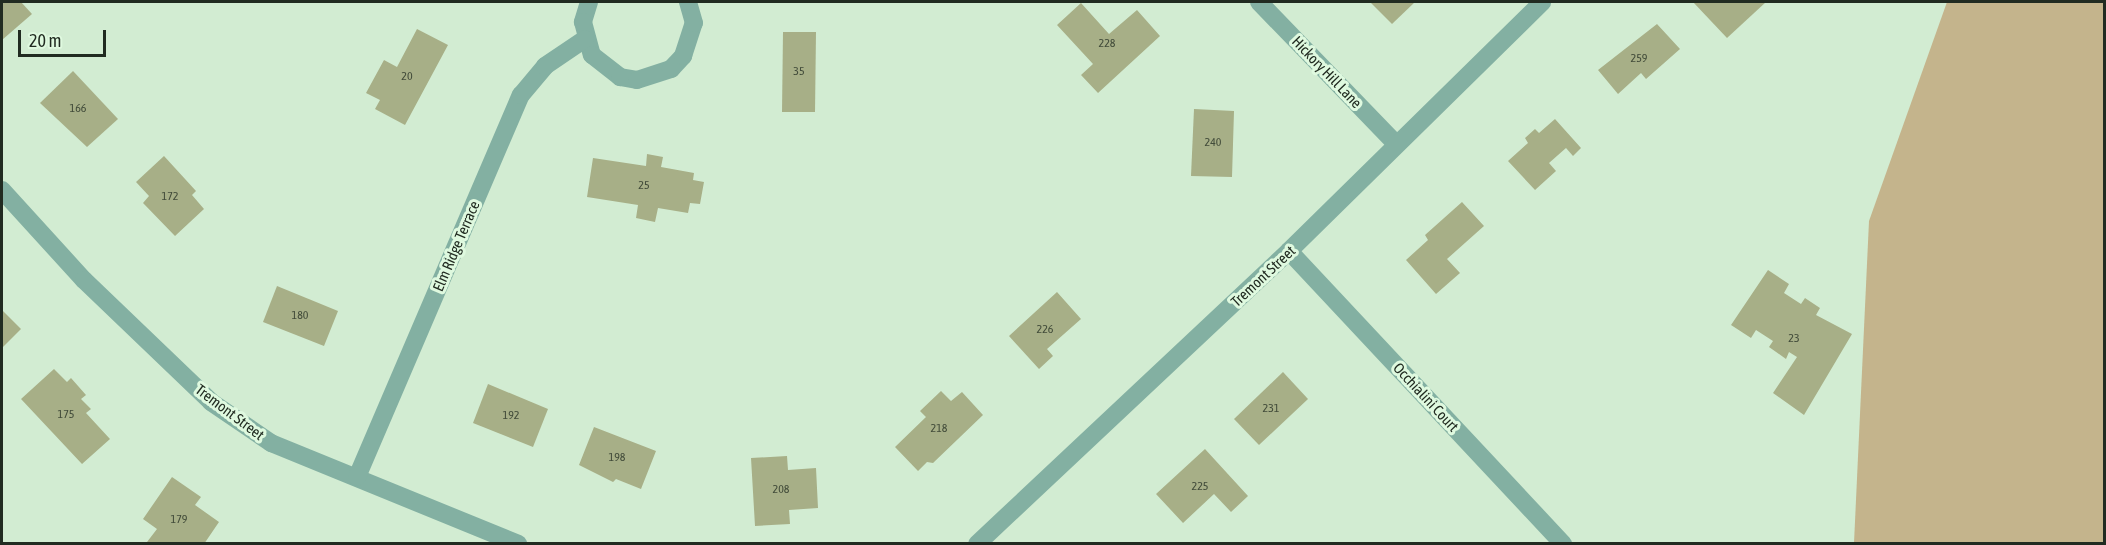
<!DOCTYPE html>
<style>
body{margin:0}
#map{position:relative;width:2106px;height:545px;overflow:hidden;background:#d2ecd2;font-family:"Asap Condensed",sans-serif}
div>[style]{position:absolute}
.forest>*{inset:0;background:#c4b48c}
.building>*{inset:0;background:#a7af87}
.minor>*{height:18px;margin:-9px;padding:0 9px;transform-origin:9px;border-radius:9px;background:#83b0a2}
span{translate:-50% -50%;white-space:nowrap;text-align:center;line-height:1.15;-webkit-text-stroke:6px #dff9df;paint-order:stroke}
.number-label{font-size:12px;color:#424c3a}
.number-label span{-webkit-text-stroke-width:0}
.street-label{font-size:15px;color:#212b21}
.frame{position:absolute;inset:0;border:3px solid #212b21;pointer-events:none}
.scale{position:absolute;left:18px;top:30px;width:88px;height:27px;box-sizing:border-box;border:3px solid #212b21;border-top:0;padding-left:8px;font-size:18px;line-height:21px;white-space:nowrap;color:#212b21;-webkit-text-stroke:4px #dff9df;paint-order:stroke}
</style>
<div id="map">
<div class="forest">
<div style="clip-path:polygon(1947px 2px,2104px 2px,2104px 543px,1854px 543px,1869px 221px)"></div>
</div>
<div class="building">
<div style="clip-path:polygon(2px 2px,21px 2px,32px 14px,2px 40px)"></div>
<div style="clip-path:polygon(1370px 2px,1415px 2px,1392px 24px)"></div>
<div style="clip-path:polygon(1693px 2px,1766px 2px,1727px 38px)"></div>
<div style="clip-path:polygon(1081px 3px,1109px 34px,1137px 10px,1160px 36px,1098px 93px,1081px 75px,1093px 64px,1057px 25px)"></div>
<div style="clip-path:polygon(1657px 24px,1680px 49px,1646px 79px,1641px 73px,1618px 94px,1598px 70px)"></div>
<div style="clip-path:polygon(417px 29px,448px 45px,405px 125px,375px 109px,380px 100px,366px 93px,384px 60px,397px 67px)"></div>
<div style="clip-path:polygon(783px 32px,816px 32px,815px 112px,782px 112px)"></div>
<div style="clip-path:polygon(73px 71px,118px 119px,87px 147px,40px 103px)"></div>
<div style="clip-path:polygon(1194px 109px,1234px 111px,1232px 177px,1191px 176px)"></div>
<div style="clip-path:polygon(1555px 119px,1581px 148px,1573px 156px,1566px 148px,1549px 163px,1556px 171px,1535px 190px,1508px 161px,1528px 143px,1525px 138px,1535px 129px,1539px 133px)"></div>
<div style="clip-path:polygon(647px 154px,663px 157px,661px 167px,694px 173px,693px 180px,704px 182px,700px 204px,690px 203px,688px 213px,658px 208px,655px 222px,636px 218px,638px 205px,587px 197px,593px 158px,646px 166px)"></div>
<div style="clip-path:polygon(164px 156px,196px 191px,192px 195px,204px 209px,175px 236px,143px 203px,149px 196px,136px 182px)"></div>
<div style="clip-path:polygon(1462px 202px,1484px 226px,1447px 259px,1460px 273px,1436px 294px,1406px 260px,1428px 240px,1425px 235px)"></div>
<div style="clip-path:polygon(1768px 270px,1789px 284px,1784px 293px,1801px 304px,1805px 298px,1820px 308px,1816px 315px,1852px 334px,1804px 415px,1773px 393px,1797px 357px,1789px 352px,1786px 359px,1769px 347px,1773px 341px,1756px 330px,1751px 338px,1731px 325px)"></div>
<div style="clip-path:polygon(277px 286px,338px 311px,324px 346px,263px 322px)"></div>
<div style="clip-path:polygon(1057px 292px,1081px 319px,1047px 349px,1053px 356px,1039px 369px,1009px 336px)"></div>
<div style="clip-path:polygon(2px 310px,21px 329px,2px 348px)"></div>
<div style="clip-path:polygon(54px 369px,67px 382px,71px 378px,86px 395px,81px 399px,91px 409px,86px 413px,110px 439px,82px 464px,21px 399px)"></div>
<div style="clip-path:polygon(1283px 372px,1308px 399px,1259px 445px,1234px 419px)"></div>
<div style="clip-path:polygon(488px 384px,548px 409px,533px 447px,473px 423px)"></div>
<div style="clip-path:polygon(941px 391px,951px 401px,962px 392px,983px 415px,933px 463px,927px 462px,918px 471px,895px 447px,926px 417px,920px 411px)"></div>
<div style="clip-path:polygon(594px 427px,656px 451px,641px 489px,616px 479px,613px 482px,579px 465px)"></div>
<div style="clip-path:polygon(1205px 449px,1248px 496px,1231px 512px,1214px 494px,1183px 523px,1156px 494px)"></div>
<div style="clip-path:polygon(787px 456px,788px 470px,816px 468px,818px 508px,789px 510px,790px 524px,755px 526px,751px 458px)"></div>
<div style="clip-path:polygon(172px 477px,201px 497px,195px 505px,219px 522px,204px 544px,147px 542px,157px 529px,143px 519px)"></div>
</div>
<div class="minor">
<div style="left:589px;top:2px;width:21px;rotate:107deg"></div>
<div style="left:583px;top:22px;width:34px;rotate:75deg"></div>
<div style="left:592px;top:55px;width:36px;rotate:38deg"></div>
<div style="left:620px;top:77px;width:17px;rotate:10deg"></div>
<div style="left:637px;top:80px;width:36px;rotate:-18deg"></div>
<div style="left:671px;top:69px;width:18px;rotate:-47deg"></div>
<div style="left:683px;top:56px;width:35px;rotate:-72deg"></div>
<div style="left:694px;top:23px;width:22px;rotate:-106deg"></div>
<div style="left:1259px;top:2px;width:196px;rotate:46deg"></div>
<div style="left:2px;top:190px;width:122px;rotate:47.7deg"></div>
<div style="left:84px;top:280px;width:176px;rotate:43.8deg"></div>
<div style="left:211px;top:402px;width:73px;rotate:34.3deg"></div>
<div style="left:271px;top:443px;width:267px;rotate:22.2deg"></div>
<div style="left:1289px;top:251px;width:401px;rotate:46.9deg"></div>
<div style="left:357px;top:477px;width:416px;rotate:-66.8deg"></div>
<div style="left:521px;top:95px;width:38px;rotate:-50deg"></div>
<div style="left:545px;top:66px;width:48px;rotate:-34deg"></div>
<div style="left:977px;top:544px;width:428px;rotate:-43.2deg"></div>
<div style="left:1289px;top:251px;width:355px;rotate:-44.5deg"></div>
</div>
<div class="number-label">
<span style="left:1107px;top:44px">228</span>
<span style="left:1639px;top:59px">259</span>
<span style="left:799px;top:72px">35</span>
<span style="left:407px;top:77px">20</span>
<span style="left:78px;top:109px">166</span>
<span style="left:1213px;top:143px">240</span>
<span style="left:644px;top:186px">25</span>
<span style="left:170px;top:197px">172</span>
<span style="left:300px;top:316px">180</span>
<span style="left:1045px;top:330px">226</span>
<span style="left:1794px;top:339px">23</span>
<span style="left:1271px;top:409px">231</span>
<span style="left:66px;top:415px">175</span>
<span style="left:511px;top:416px">192</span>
<span style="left:939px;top:429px">218</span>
<span style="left:617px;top:458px">198</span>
<span style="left:1200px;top:487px">225</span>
<span style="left:781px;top:490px">208</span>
<span style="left:179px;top:520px">179</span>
</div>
<div class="street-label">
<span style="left:1327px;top:72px;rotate:46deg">Hickory Hill Lane</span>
<span style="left:456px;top:246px;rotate:-67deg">Elm Ridge Terrace</span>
<span style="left:1263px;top:276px;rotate:-43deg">Tremont Street</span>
<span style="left:1426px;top:397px;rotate:47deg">Occhialini Court</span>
<span style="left:230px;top:412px;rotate:37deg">Tremont Street</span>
</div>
<div class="frame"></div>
<div class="scale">20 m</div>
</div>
